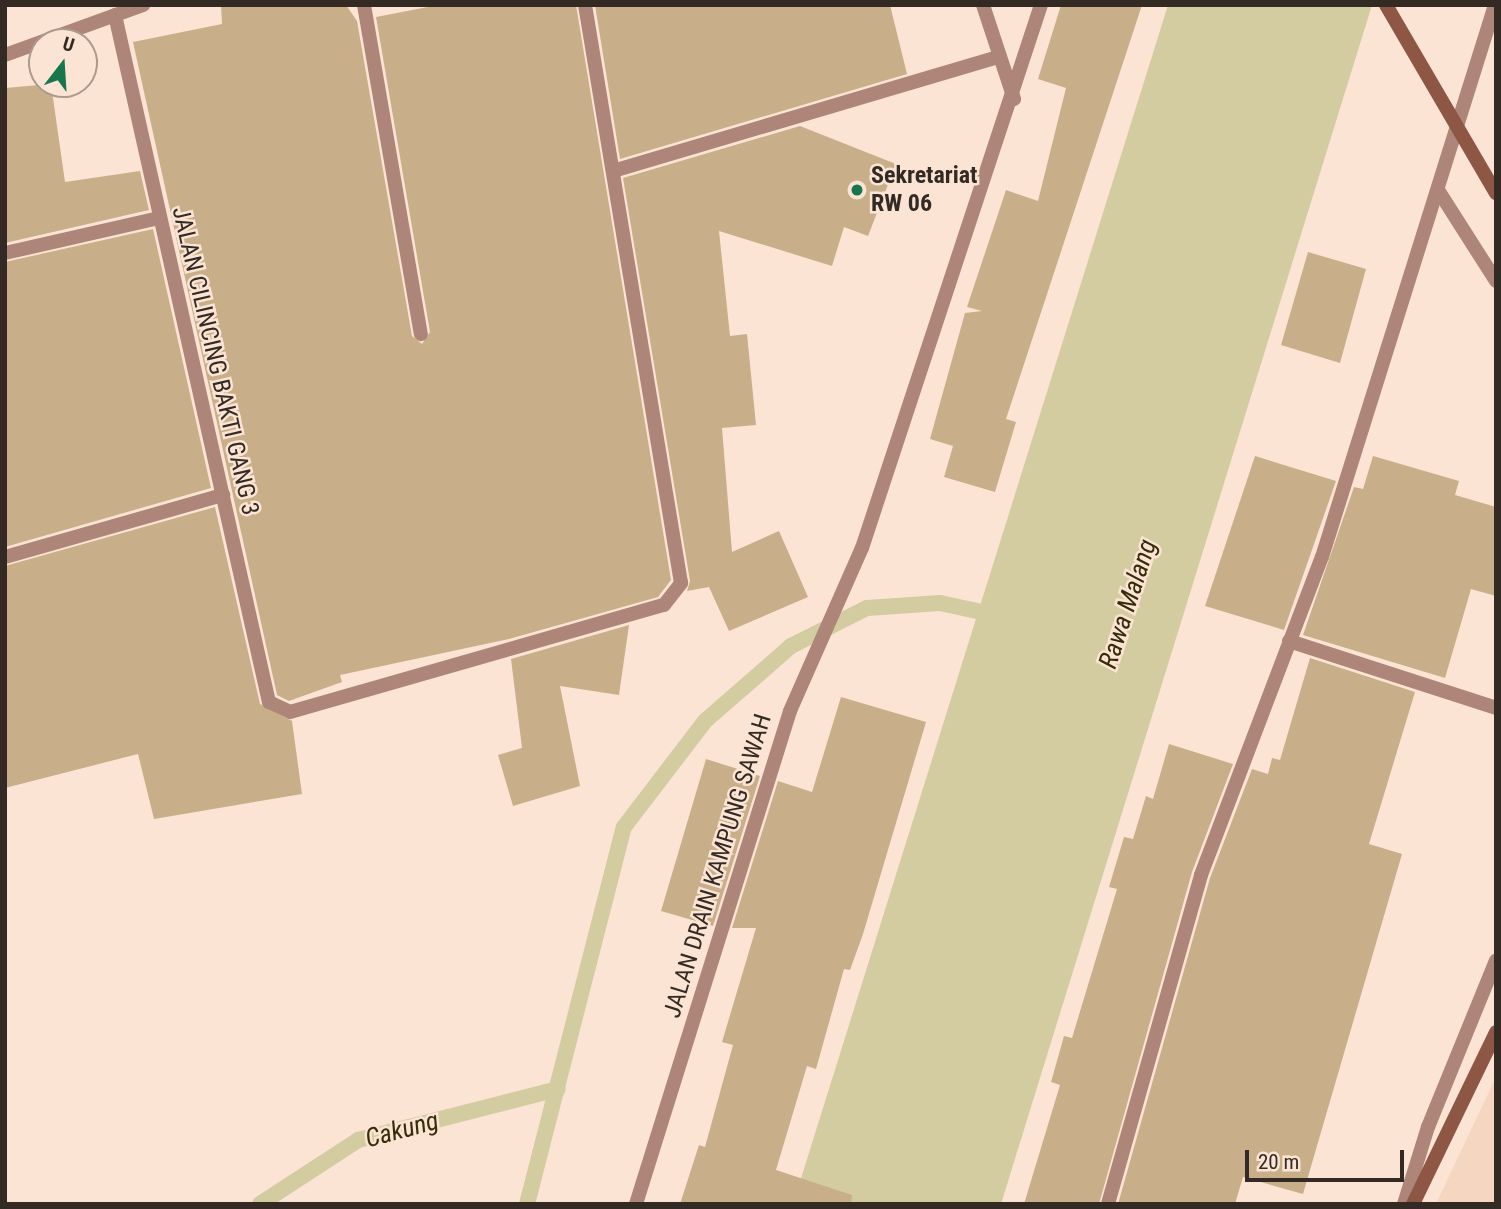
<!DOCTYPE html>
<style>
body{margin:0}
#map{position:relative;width:1501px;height:1209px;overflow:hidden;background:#fbe4d3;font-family:"Roboto Condensed",sans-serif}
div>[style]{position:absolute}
.built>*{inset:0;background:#f4d6c1}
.water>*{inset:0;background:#d4cca1}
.stream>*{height:16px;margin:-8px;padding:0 8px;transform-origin:8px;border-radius:8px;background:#d4cca1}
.building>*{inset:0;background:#c8af8a}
.street>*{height:14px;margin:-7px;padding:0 7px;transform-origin:7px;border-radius:7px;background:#ae8679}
.secondary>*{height:14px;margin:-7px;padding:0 7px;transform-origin:7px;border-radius:7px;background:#8e5644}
.secondary-bridge>*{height:14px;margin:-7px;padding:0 7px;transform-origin:7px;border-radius:7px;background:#8e5644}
.dots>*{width:19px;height:19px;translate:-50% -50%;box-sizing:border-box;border:4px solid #fbe4d3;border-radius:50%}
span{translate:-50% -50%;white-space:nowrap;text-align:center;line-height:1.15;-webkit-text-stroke:5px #fbe4d3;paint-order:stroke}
.poi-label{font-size:24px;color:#332a24;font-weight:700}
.left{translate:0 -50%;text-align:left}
.street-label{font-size:24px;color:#332a24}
.water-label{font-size:26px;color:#342d09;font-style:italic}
.frame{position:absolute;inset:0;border:7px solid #332a24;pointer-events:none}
.north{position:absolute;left:28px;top:28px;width:70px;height:70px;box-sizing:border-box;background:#fbe4d3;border:2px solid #ab9a8d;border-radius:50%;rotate:17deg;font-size:19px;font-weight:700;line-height:28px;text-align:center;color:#332a24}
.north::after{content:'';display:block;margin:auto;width:24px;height:32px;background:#17764c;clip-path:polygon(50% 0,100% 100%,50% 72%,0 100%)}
.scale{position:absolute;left:1245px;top:1150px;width:159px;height:32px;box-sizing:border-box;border:4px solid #332a24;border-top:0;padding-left:9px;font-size:21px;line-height:24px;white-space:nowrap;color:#332a24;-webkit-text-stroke:5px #fbe4d3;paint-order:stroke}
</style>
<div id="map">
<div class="built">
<div style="clip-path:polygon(1496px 1077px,1496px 1204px,1436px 1204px)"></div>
</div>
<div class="water">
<div style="clip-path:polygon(1168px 5px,1372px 5px,1001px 1204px,793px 1204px)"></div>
</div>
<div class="stream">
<div style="left:260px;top:1204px;width:117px;rotate:-33.1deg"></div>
<div style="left:358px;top:1140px;width:206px;rotate:-14.3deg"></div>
<div style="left:527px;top:1204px;width:389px;rotate:-75.6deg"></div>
<div style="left:624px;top:827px;width:133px;rotate:-52.6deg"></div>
<div style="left:705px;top:721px;width:114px;rotate:-41.1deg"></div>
<div style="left:791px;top:646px;width:85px;rotate:-26.6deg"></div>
<div style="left:867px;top:608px;width:73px;rotate:-3.9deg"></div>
<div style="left:940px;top:603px;width:56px;rotate:12.3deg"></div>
</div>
<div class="building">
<div style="clip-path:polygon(221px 5px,346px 5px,357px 21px,412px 336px,422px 344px,430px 332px,376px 17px,438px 5px,576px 5px,671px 580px,658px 597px,509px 639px,340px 675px,342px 682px,289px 701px,277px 695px,133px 42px,222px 24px)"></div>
<div style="clip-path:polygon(595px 5px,890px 5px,907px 74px,620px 159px)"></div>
<div style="clip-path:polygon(1061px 5px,1142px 5px,1006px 419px,1016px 422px,995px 492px,944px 477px,953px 446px,930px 439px,965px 313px,982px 311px,967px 307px,1006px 190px,1038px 201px,1066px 88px,1038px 79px)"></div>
<div style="clip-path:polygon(51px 84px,65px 182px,140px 171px,149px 210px,5px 243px,5px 88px)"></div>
<div style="clip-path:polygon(800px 126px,896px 164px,868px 236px,844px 227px,832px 266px,719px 231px,730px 336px,747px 334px,756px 425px,722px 428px,732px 552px,779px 531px,808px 597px,729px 631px,709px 587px,687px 591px,690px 581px,623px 178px)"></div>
<div style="clip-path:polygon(153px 229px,211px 488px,5px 547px,5px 262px)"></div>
<div style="clip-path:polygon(1308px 252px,1366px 269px,1340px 363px,1281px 345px)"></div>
<div style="clip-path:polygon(1255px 456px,1336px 481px,1284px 630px,1205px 606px)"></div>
<div style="clip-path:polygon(1373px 456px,1459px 481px,1455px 495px,1496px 507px,1496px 596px,1471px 589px,1445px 678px,1303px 635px,1354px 487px,1363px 489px)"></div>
<div style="clip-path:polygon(215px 507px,260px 704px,292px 721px,302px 794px,154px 819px,138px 754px,5px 788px,5px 566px)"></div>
<div style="clip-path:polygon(629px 625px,619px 695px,560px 686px,580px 786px,513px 806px,498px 755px,522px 748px,511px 659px)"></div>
<div style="clip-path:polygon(1310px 658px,1415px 692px,1369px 844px,1402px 854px,1303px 1194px,1243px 1177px,1235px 1204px,1118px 1204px,1210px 878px,1252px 769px,1268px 774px,1272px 758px,1280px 760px)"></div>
<div style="clip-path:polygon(841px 697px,926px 722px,863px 934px,850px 970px,844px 969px,816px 1069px,807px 1066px,776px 1170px,852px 1195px,851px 1204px,680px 1204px,699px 1145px,705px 1147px,733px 1045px,722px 1042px,756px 928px,732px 928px,778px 781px,812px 792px)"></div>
<div style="clip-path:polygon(1169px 744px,1233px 764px,1192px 872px,1099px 1204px,1024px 1204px,1060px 1085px,1051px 1082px,1064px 1036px,1072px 1038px,1117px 889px,1109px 887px,1124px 837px,1133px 839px,1146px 796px,1153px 799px)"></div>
<div style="clip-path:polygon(706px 759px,760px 776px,713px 926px,661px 911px)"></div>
</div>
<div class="street">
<div style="left:364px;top:5px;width:334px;rotate:80.2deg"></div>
<div style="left:983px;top:5px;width:99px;rotate:71.7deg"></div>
<div style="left:115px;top:15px;width:704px;rotate:77.37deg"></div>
<div style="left:269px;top:702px;width:23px;rotate:25deg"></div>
<div style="left:290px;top:712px;width:389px;rotate:-16deg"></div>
<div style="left:664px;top:605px;width:28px;rotate:-52deg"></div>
<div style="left:681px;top:583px;width:586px;rotate:-99.43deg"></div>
<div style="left:5px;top:55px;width:147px;rotate:-19.9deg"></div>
<div style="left:613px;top:171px;width:398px;rotate:-16.5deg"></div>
<div style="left:1438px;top:190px;width:108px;rotate:57.5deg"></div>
<div style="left:5px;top:253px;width:158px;rotate:-12.8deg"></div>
<div style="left:5px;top:557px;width:227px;rotate:-15.9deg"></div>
<div style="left:1289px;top:641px;width:218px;rotate:17.9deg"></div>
<div style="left:636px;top:1204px;width:516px;rotate:-72.65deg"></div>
<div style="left:790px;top:711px;width:178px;rotate:-66.2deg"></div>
<div style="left:862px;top:548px;width:572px;rotate:-71.76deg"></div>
<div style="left:1108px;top:1204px;width:342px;rotate:-74.2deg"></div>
<div style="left:1201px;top:875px;width:340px;rotate:-69.2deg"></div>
<div style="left:1322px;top:557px;width:578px;rotate:-72.6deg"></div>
<div style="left:1404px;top:1204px;width:81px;rotate:-72.7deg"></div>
<div style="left:1428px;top:1127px;width:180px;rotate:-67.8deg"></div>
</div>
<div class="secondary">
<div style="left:1413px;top:1204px;width:191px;rotate:-64.2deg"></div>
</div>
<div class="secondary-bridge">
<div style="left:1386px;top:5px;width:218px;rotate:59.7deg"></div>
</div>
<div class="dots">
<div style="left:857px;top:190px;background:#17764c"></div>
</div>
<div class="poi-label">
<span class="left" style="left:871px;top:190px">Sekretariat<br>RW 06</span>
</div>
<div class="street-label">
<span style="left:215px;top:361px;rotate:77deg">JALAN CILINCING BAKTI GANG 3</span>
<span style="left:718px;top:866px;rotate:-73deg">JALAN DRAIN KAMPUNG SAWAH</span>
</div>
<div class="water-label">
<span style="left:1128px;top:604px;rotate:-72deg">Rawa Malang</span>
<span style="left:402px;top:1130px;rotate:-15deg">Cakung</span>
</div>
<div class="frame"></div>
<div class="north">U</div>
<div class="scale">20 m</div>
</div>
